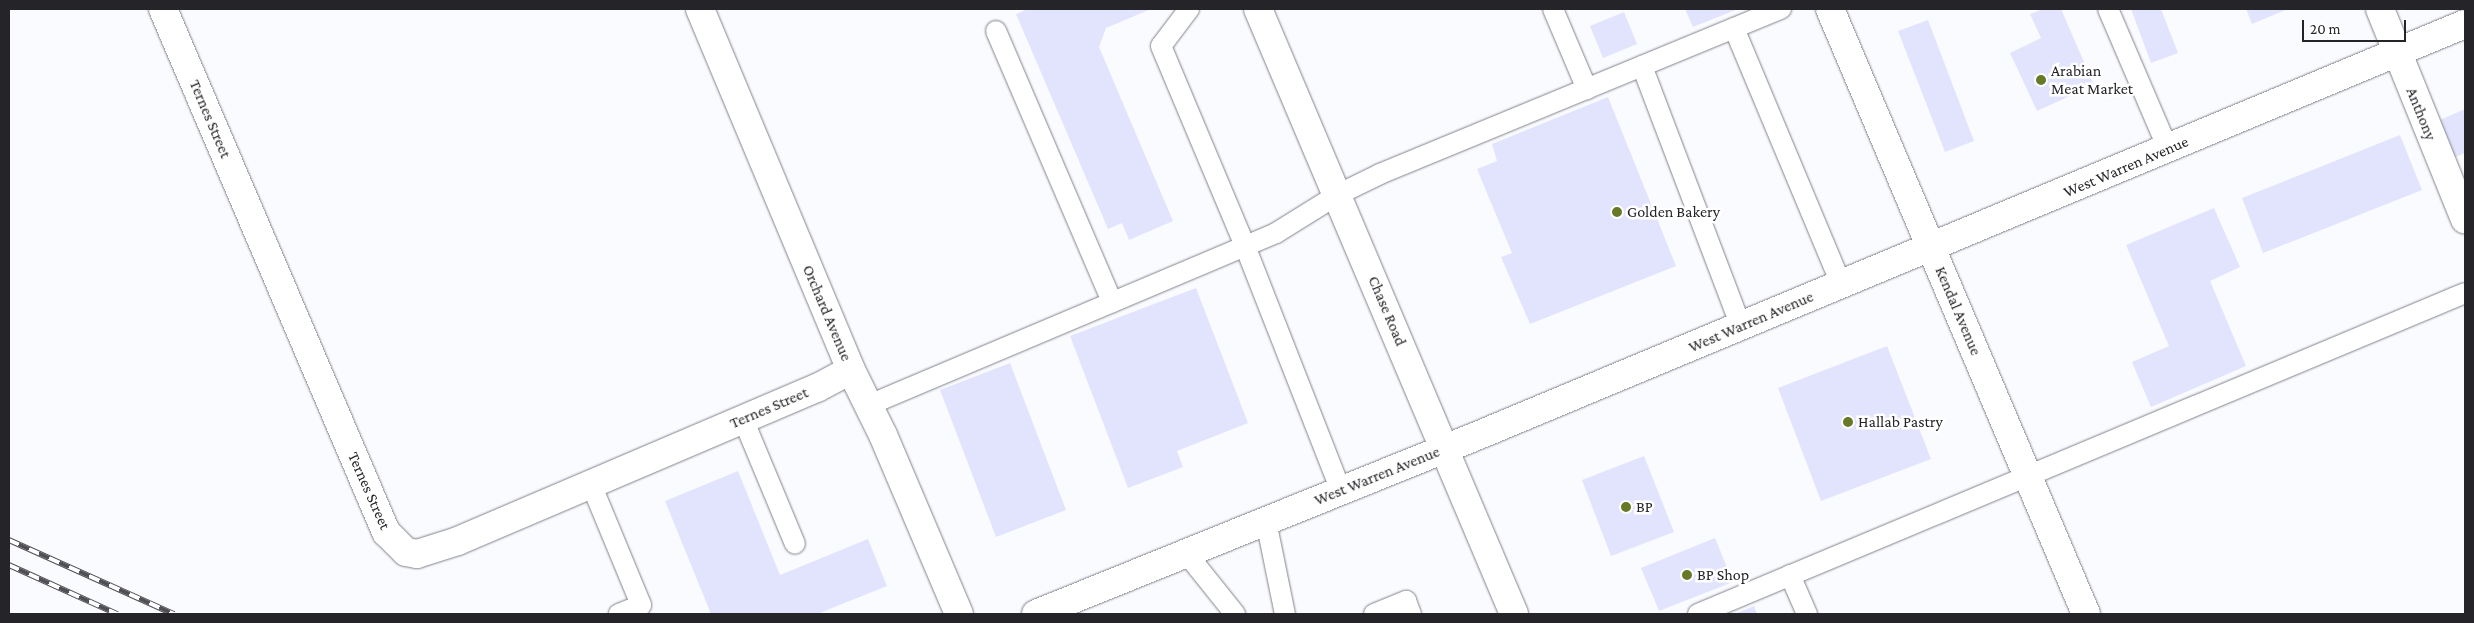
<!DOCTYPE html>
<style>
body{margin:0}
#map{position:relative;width:2474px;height:623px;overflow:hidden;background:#fafbff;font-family:"Crimson Pro",serif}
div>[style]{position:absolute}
.building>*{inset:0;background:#e2e4fd}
.roads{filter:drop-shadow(0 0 1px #81828b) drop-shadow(0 0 1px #81828b)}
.lane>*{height:20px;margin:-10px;padding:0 10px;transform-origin:10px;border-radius:10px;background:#fff}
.street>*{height:28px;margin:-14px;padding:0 14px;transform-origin:14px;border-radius:14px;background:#fff}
.secondary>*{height:28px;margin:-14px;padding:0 14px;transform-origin:14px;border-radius:14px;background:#fff}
.rail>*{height:5.5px;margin-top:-2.75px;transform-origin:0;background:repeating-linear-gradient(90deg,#fff 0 11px,#505054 0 22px);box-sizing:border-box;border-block:1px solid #505054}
.dots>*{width:14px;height:14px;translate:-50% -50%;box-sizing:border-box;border:2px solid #fff;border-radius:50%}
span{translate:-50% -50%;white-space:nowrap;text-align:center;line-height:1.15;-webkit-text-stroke:5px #fff;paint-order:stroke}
.poi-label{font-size:16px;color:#252529}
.left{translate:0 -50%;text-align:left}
.street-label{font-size:16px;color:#252529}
.frame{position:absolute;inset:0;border:10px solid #252529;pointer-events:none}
.scale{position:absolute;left:2302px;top:20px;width:104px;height:22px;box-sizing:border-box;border:2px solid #252529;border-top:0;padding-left:6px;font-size:15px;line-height:18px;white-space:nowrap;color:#252529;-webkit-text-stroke:4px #fff;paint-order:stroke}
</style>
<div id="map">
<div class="building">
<div style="clip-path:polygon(1028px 9px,1151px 9px,1106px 28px,1099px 47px,1173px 221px,1129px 240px,1122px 223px,1108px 229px,1016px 14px)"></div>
<div style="clip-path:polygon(1685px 9px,1738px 9px,1693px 27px)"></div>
<div style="clip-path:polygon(2043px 9px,2061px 9px,2094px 85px,2037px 111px,2010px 53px,2041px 38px,2030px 14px)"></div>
<div style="clip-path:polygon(2131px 9px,2161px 9px,2178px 53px,2151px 63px)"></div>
<div style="clip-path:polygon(2246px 9px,2288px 9px,2252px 24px)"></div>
<div style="clip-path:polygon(1624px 12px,1637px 44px,1603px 58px,1590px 26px)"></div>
<div style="clip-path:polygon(1928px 20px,1974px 141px,1945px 152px,1898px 31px)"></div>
<div style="clip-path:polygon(1608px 97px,1676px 266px,1530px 324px,1501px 257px,1512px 253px,1477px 169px,1497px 161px,1492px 144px)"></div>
<div style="clip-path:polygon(2465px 109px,2465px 153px,2455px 157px,2440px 120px)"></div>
<div style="clip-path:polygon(2400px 135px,2422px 190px,2263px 253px,2242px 198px)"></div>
<div style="clip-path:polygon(2214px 208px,2240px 267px,2210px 281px,2246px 366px,2151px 407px,2132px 362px,2169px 346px,2126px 245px)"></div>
<div style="clip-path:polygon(1196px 288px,1248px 423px,1177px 451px,1183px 467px,1128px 488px,1070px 336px)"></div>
<div style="clip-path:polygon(1887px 346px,1931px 459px,1821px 501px,1778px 388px)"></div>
<div style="clip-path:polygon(1010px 363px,1066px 510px,996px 537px,940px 390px)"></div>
<div style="clip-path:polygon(1644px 456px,1674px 532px,1611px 556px,1582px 480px)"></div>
<div style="clip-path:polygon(738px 471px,780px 575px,868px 539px,887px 586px,817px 614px,711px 614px,665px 501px)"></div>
<div style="clip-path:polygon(1715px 538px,1733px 582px,1659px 611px,1641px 568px)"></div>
<div style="clip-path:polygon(1754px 606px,1757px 614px,1735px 614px)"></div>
</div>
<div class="roads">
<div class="lane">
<div style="left:1189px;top:9px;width:46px;rotate:127.1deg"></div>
<div style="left:1161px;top:46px;width:217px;rotate:67.2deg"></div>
<div style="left:1245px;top:246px;width:263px;rotate:68.6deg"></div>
<div style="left:1553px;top:9px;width:87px;rotate:67deg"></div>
<div style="left:2108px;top:9px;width:152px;rotate:66.8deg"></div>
<div style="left:1734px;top:28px;width:277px;rotate:67.3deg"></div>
<div style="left:996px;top:31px;width:295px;rotate:66.8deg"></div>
<div style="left:1642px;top:66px;width:278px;rotate:69.2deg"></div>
<div style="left:869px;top:405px;width:442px;rotate:-22.9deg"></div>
<div style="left:1276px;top:233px;width:72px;rotate:-31.9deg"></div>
<div style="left:1337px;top:195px;width:48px;rotate:-26deg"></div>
<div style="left:1380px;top:174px;width:434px;rotate:-22.4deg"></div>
<div style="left:743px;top:419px;width:135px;rotate:67.4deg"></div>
<div style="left:591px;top:484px;width:131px;rotate:67.5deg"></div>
<div style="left:641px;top:605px;width:24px;rotate:158deg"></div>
<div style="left:1266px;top:521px;width:95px;rotate:78.5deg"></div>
<div style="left:1187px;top:554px;width:77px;rotate:51.3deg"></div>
<div style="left:1790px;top:575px;width:43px;rotate:66.4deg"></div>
<div style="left:1374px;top:614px;width:35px;rotate:-22deg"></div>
<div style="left:1406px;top:601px;width:14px;rotate:69deg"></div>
<div style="left:1698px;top:614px;width:831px;rotate:-22.71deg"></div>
</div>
<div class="street">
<div style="left:163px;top:9px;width:569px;rotate:66.91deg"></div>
<div style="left:386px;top:532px;width:28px;rotate:45deg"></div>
<div style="left:406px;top:552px;width:11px;rotate:10deg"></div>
<div style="left:417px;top:554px;width:43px;rotate:-17.6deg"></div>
<div style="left:458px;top:541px;width:390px;rotate:-23.1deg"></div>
<div style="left:817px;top:388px;width:38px;rotate:-28deg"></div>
<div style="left:700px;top:9px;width:391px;rotate:67.3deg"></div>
<div style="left:851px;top:370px;width:72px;rotate:63.8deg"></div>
<div style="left:883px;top:435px;width:194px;rotate:67deg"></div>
<div style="left:1830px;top:9px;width:657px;rotate:67.06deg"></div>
<div style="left:2380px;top:9px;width:227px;rotate:68deg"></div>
</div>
<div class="secondary">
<div style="left:1258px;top:9px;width:657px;rotate:67.06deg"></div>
<div style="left:1036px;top:614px;width:491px;rotate:-22deg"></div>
<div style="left:1491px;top:430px;width:1055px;rotate:-22.63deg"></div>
</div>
</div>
<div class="rail">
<div style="left:9px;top:540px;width:181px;rotate:24.2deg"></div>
<div style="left:9px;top:565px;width:119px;rotate:24.4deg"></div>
</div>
<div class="dots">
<div style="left:2041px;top:80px;background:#677826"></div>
<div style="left:1617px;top:212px;background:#677826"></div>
<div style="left:1848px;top:422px;background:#677826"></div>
<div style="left:1626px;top:507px;background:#677826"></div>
<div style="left:1687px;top:575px;background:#677826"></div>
</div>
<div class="poi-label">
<span class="left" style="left:2051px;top:80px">Arabian<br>Meat Market</span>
<span class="left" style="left:1627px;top:212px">Golden Bakery</span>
<span class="left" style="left:1858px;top:422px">Hallab Pastry</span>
<span class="left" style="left:1636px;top:507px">BP</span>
<span class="left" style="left:1697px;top:575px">BP Shop</span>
</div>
<div class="street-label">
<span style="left:2421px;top:114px;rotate:68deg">Anthony</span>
<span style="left:210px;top:119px;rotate:67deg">Ternes Street</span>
<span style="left:2126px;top:167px;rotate:-23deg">West Warren Avenue</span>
<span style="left:1387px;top:311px;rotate:67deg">Chase Road</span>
<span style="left:1958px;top:311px;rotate:67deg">Kendal Avenue</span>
<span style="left:827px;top:313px;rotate:67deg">Orchard Avenue</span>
<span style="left:1751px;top:322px;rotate:-23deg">West Warren Avenue</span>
<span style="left:769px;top:408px;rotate:-23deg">Ternes Street</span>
<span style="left:1377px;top:476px;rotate:-22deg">West Warren Avenue</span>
<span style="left:369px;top:491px;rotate:66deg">Ternes Street</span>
</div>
<div class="frame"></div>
<div class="scale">20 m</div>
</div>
